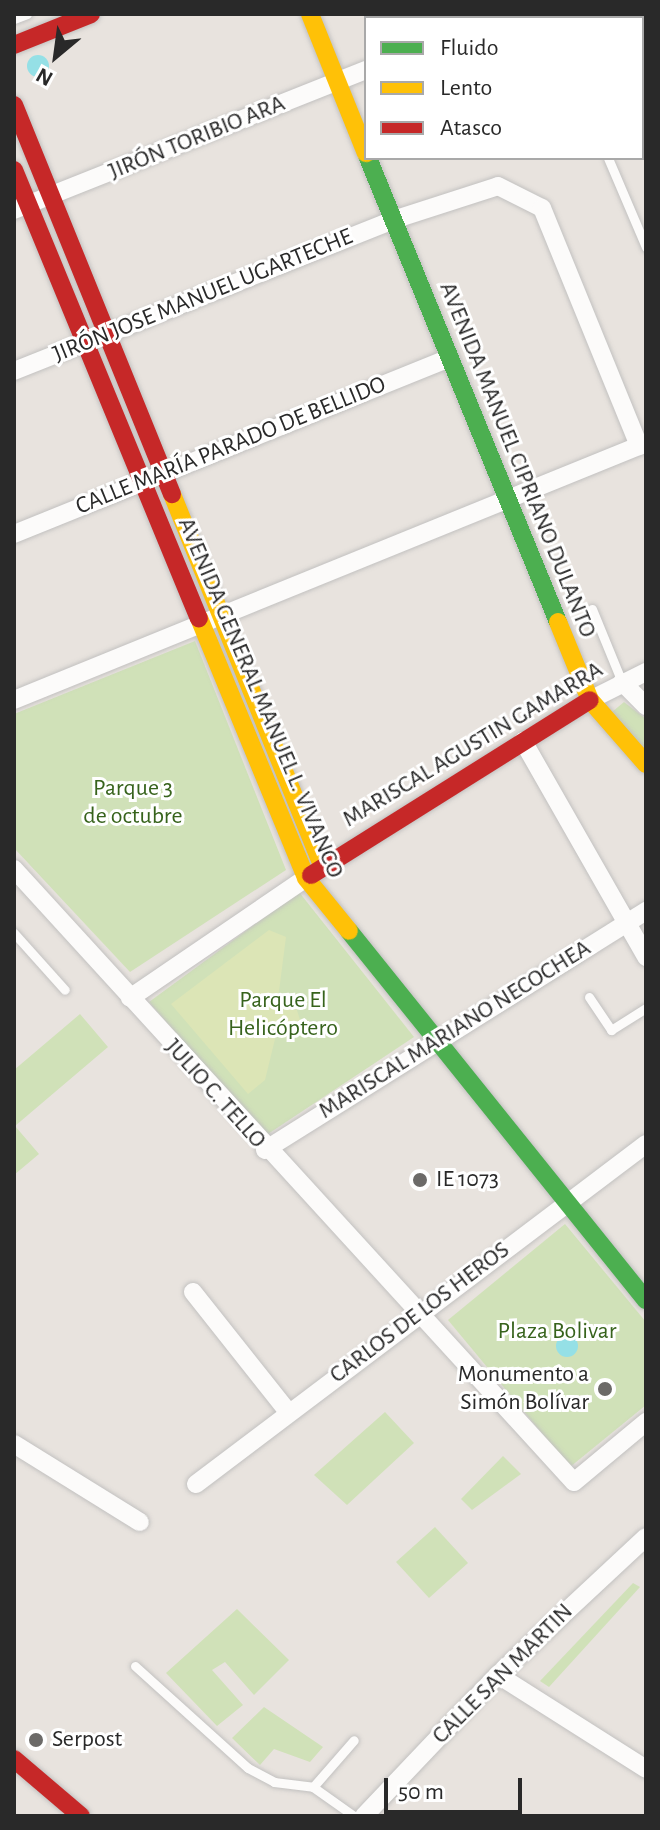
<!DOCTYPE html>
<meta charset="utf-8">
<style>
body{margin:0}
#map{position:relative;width:660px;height:1830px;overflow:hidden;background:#e8e3de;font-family:"Alegreya Sans",sans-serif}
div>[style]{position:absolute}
.green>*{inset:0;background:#d0e1b8}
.pitch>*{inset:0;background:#dce5b6}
.water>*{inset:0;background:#95e0e6}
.round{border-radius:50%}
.roads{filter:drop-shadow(0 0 2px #c2c1c0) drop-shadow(0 0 2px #c2c1c0)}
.lane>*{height:9px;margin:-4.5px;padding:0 4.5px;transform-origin:4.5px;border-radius:4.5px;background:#fcfbfa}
.street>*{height:18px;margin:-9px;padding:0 9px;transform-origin:9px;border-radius:9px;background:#fcfbfa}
.fast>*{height:18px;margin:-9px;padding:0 9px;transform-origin:9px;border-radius:9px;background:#4caf50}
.slow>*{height:18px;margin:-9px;padding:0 9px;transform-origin:9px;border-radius:9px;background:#ffc107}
.jam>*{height:18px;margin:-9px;padding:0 9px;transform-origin:9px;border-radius:9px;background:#c62828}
.dots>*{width:22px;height:22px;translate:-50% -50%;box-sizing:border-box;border:4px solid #fff;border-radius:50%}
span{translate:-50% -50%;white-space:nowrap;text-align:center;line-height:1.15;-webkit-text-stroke:6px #fff;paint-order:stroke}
.street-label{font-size:24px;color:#292929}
.park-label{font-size:24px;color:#37631c}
.poi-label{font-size:24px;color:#292929}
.left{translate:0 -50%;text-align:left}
.right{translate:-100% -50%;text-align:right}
.frame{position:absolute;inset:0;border:16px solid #292929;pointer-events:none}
.legend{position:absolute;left:364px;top:16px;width:280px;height:144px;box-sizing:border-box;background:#fff;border:2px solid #a9a9a9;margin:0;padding:10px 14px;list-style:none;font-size:24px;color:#292929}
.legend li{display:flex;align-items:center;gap:16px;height:40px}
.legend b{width:40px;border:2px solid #a9a9a9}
.north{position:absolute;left:16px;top:16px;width:80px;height:80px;-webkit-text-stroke:6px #fff;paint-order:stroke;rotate:209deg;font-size:22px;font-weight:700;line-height:32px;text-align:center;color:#292929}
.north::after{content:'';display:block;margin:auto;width:28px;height:36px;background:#292929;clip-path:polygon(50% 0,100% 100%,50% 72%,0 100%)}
.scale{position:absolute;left:384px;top:1778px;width:138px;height:36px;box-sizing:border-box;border:4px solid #292929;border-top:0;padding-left:10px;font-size:24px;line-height:28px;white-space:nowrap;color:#292929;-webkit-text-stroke:6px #fff;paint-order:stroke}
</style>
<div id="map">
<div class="green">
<div style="clip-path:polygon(195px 641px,286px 870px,130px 972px,14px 848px,14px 714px)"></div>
<div style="clip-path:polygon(624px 702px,646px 719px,646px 754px,612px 712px)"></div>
<div style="clip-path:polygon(299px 892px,414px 1037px,265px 1136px,149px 1002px)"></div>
<div style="clip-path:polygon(80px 1014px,108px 1047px,15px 1126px,39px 1154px,14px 1175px,14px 1070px)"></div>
<div style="clip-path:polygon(565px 1224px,646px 1322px,646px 1405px,570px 1467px,448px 1320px)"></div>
<div style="clip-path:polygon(385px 1412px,414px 1443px,347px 1505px,314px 1475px)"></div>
<div style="clip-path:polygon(503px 1456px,521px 1474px,472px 1510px,461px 1499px)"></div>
<div style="clip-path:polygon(435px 1527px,468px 1563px,429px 1598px,396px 1562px)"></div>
<div style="clip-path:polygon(633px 1583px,640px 1587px,549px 1687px,540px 1681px)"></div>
<div style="clip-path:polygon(237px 1609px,289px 1660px,254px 1695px,225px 1662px,212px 1670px,243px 1705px,217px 1726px,166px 1673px)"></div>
<div style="clip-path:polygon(264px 1707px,323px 1747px,310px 1762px,274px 1749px,260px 1765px,232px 1738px)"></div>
</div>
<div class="pitch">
<div style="clip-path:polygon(269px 930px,286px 937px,278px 999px,295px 1004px,300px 1020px,289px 1035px,276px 1035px,265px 1080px,248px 1094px,171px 1004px)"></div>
</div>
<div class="water">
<div class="round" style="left:27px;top:55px;width:22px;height:22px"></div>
<div class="round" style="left:556px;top:1335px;width:22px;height:22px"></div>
</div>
<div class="roads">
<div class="lane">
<div style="left:467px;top:14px;width:4px;rotate:63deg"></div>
<div style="left:547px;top:14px;width:4px;rotate:63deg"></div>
<div style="left:14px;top:19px;width:14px;rotate:-21deg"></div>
<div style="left:642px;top:115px;width:4px;rotate:-14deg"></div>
<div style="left:608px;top:158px;width:97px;rotate:66.9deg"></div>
<div style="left:592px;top:609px;width:79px;rotate:67.7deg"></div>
<div style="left:14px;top:933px;width:76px;rotate:48.2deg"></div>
<div style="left:589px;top:997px;width:40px;rotate:56deg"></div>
<div style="left:611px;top:1030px;width:41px;rotate:-32.2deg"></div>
<div style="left:135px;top:1666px;width:152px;rotate:42.1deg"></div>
<div style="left:248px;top:1768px;width:30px;rotate:28deg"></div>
<div style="left:274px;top:1782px;width:39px;rotate:7deg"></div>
<div style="left:313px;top:1787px;width:50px;rotate:35.3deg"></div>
<div style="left:313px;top:1787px;width:62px;rotate:-48.9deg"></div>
</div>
<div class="street">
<div style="left:486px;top:18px;width:10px;rotate:-24deg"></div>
<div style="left:14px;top:210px;width:379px;rotate:-21.7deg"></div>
<div style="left:14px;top:371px;width:408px;rotate:-21.7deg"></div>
<div style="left:393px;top:220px;width:110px;rotate:-17.9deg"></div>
<div style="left:498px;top:186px;width:49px;rotate:26.6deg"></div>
<div style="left:542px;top:208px;width:257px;rotate:67.8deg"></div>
<div style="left:14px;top:534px;width:468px;rotate:-22deg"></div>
<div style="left:622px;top:682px;width:34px;rotate:45deg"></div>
<div style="left:14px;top:700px;width:682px;rotate:-22.13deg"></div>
<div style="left:590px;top:700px;width:63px;rotate:-26.6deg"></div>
<div style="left:523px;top:741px;width:249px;rotate:60.3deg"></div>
<div style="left:14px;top:869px;width:830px;rotate:47.59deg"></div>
<div style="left:574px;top:1482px;width:94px;rotate:-39.8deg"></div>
<div style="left:130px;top:998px;width:213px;rotate:-34.3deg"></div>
<div style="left:265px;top:1150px;width:450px;rotate:-32.1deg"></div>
<div style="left:193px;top:1292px;width:154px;rotate:51.6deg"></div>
<div style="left:14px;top:1444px;width:148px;rotate:31.8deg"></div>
<div style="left:196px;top:1484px;width:564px;rotate:-37.07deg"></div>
<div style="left:498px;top:1675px;width:175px;rotate:32.4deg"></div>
<div style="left:364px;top:1816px;width:195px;rotate:-46.5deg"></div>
<div style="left:498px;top:1675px;width:202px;rotate:-43deg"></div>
</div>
<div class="fast">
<div style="left:368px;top:158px;width:501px;rotate:67.73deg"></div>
<div style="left:349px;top:931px;width:474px;rotate:51.2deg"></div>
</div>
<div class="slow">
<div style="left:310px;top:14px;width:150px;rotate:68.1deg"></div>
<div style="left:172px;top:494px;width:402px;rotate:68deg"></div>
<div style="left:199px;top:618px;width:281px;rotate:67.6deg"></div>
<div style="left:306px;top:878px;width:68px;rotate:50.9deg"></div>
<div style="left:558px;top:622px;width:84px;rotate:67.7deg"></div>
<div style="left:590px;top:700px;width:85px;rotate:48.8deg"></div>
</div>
<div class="jam">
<div style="left:14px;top:45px;width:83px;rotate:-21.9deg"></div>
<div style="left:14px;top:105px;width:420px;rotate:67.9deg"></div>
<div style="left:14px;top:170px;width:485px;rotate:67.6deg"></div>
<div style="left:311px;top:875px;width:329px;rotate:-32.1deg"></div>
<div style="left:14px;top:1759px;width:88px;rotate:40.4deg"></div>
</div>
</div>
<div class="dots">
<div style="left:420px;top:1180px;background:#6c6a68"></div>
<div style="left:605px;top:1389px;background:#6c6a68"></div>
<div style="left:36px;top:1740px;background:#6c6a68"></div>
</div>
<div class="street-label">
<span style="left:197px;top:138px;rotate:-22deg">JIRÓN TORIBIO ARA</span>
<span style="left:203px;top:296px;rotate:-22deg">JIRÓN JOSE MANUEL UGARTECHE</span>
<span style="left:231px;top:446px;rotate:-22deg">CALLE MARÍA PARADO DE BELLIDO</span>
<span style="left:517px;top:460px;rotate:68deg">AVENIDA MANUEL CIPRIANO DULANTO</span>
<span style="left:260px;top:698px;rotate:67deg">AVENIDA GENERAL MANUEL L. VIVANCO</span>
<span style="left:473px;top:745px;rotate:-31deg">MARISCAL AGUSTIN GAMARRA</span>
<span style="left:455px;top:1030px;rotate:-32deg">MARISCAL MARIANO NECOCHEA</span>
<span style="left:215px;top:1094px;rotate:48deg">JULIO C. TELLO</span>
<span style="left:420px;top:1313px;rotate:-37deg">CARLOS DE LOS HEROS</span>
<span style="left:503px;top:1674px;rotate:-45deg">CALLE SAN MARTIN</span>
</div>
<div class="park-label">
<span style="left:133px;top:803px">Parque 3<br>de octubre</span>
<span style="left:283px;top:1015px">Parque El<br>Helicóptero</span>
<span style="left:557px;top:1332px">Plaza Bolivar</span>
</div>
<div class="poi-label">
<span class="left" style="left:436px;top:1180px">IE 1073</span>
<span class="right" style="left:589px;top:1389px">Monumento a<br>Simón Bolívar</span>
<span class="left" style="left:52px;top:1740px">Serpost</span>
</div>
<div class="frame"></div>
<ul class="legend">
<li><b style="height:10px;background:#4caf50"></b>Fluido</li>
<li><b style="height:10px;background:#ffc107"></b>Lento</li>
<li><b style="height:10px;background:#c62828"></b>Atasco</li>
</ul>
<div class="north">N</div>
<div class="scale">50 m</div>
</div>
